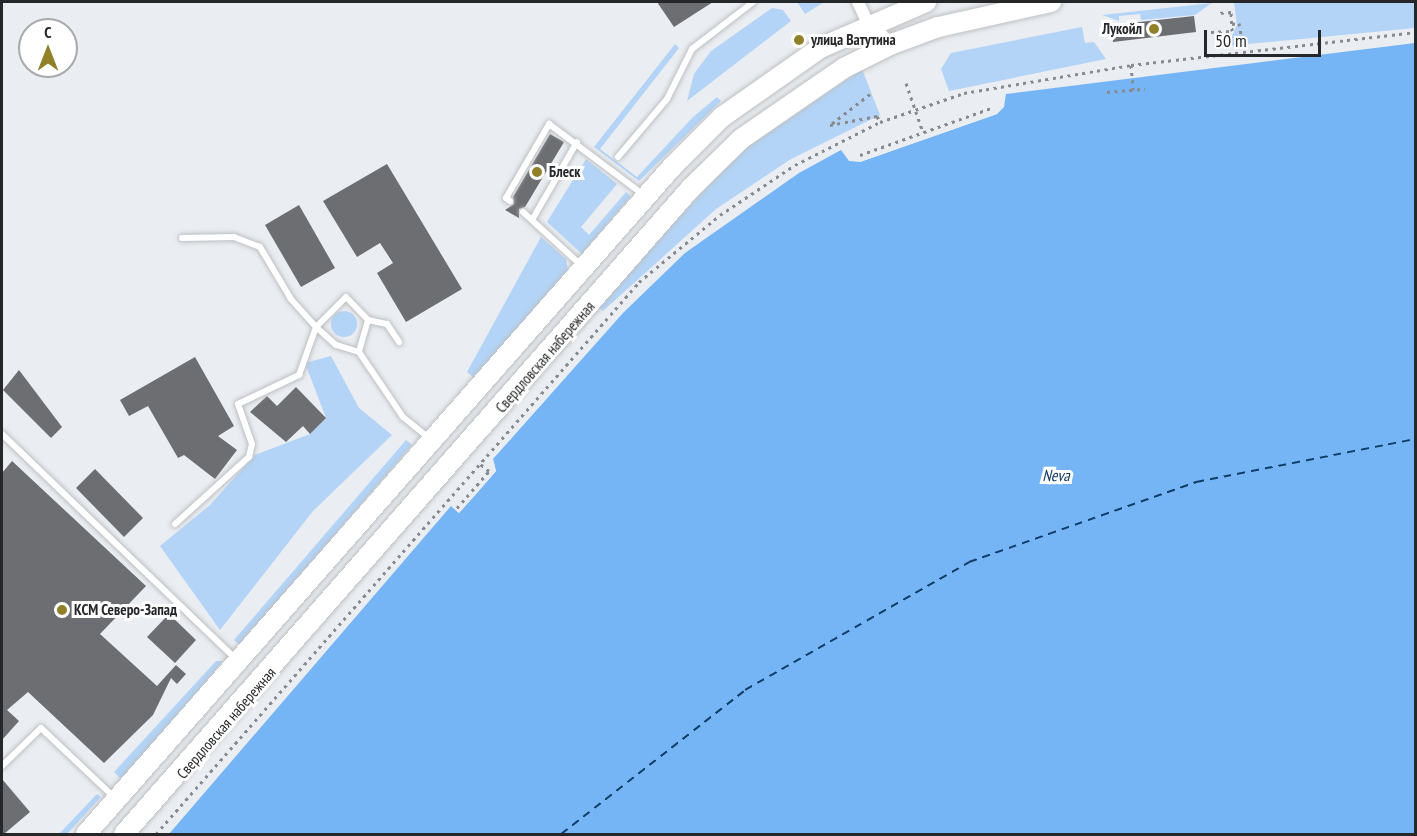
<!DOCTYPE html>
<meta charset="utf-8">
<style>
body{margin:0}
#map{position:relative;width:1417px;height:836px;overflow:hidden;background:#eaedf1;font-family:"PT Sans Narrow",sans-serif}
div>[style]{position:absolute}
.green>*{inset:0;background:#b3d4f7}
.round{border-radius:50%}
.water>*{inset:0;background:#75b4f5}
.pier>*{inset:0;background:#eaedf1}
.ferry>*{height:1.5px;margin-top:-0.75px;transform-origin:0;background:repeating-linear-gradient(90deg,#103d66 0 8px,transparent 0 14px)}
.building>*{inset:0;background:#6c6e71}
.path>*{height:3px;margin-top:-1.5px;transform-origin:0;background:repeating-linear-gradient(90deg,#888a8d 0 3px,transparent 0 7.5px)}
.roads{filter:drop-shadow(0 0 2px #bdc0c3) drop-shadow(0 0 2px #bdc0c3)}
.service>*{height:6px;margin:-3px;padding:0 3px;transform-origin:3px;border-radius:3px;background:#fff}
.minor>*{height:12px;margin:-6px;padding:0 6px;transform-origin:6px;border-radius:6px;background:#fff}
.primary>*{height:20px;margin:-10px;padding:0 10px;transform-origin:10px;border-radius:10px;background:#fff}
.dots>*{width:16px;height:16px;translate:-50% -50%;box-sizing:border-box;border:3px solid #fff;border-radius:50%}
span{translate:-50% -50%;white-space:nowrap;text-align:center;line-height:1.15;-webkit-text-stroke:6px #fff;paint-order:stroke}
.poi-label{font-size:15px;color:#262729;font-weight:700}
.right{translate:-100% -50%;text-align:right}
.left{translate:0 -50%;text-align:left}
.street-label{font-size:15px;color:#262729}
.water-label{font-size:16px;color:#103d66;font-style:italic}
.frame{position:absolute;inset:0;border:3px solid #262729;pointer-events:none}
.north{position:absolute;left:18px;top:18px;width:60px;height:60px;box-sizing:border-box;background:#fff;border:2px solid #a8a9a9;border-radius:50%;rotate:0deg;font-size:16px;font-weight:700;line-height:24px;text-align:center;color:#262729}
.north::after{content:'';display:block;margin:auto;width:21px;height:27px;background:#908027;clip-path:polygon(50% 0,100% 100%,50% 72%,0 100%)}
.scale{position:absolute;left:1204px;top:30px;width:117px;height:27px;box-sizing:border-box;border:3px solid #262729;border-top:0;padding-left:8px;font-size:18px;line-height:21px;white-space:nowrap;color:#262729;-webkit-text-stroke:4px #fff;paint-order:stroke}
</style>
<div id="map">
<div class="green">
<div style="clip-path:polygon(797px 2px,824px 2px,805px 14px)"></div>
<div style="clip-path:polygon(1234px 2px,1415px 2px,1415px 28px,1227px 46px,1237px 25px)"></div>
<div style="clip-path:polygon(1212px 3px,1195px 15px,1141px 20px,1140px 14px,1119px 16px,1119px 21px,1102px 15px)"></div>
<div style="clip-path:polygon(772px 8px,783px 10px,791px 21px,687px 101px,694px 74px,711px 51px)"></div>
<div style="clip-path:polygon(1082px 27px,1085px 43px,1094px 42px,1106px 59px,949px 91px,941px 69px,951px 53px)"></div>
<div style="clip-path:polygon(675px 44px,679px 48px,600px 149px,637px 177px,693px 117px,717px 97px,721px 101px,639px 181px,594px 147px)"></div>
<div style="clip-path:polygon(862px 69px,880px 115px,791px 159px,716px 209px,603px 311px,597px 306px,739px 153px)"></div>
<div style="clip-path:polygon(586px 159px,617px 184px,581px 227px,589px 235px,626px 192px,631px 196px,582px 254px,547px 222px)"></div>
<div style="clip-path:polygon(541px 237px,566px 259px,568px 271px,474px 378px,467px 372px)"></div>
<div class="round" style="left:331px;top:311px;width:26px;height:26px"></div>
<div style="clip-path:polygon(331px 356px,359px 408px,392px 435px,313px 511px,220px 630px,160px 546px,210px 505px,255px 455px,310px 434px,326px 418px,305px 363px)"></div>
<div style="clip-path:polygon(406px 440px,412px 445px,240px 645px,234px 640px)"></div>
<div style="clip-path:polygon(216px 661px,223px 661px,122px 780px,114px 772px)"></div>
<div style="clip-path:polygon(97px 794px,101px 797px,67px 834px,59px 834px)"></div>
</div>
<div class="water">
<div style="clip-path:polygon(1415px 43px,1415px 834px,169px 834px,451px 506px,459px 513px,478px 492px,496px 471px,493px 459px,623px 313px,685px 253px,799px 173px,841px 150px,860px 162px,997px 114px,1006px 94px)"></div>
</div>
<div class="pier">
<div style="clip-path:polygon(1006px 94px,1004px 107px,997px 114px,860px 162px,849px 161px,841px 150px,859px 159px,996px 112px)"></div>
<div style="clip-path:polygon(493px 459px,496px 471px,459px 513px,451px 506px,458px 509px,475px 490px,493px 469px)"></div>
</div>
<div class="ferry">
<div style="left:561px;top:834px;width:234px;rotate:-38deg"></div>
<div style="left:745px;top:690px;width:258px;rotate:-29.7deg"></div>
<div style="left:969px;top:562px;width:241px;rotate:-19.4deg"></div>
<div style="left:1196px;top:482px;width:224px;rotate:-11.1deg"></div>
</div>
<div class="building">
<div style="clip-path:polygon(657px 2px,713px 2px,674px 27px)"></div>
<div style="clip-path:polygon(1194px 16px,1196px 32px,1113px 42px,1112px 25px)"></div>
<div style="clip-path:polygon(550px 134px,564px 142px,525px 207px,519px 209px,519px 218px,505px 210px,514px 204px,513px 197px)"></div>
<div style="clip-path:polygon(387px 164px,462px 289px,406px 322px,377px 273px,393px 263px,380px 243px,357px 257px,323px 201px)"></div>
<div style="clip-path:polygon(299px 205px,335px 268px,301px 287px,265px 225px)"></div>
<div style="clip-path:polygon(195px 357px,234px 426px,218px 436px,237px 450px,215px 479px,184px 455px,178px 458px,148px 406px,129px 416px,120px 400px)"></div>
<div style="clip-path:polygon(19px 370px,62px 427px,51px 438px,3px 390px)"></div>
<div style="clip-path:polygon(296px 387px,326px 418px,310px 434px,303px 426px,286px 442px,250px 412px,267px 396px,277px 406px)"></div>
<div style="clip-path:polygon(12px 461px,146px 586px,100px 634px,157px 686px,176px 665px,186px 674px,177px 684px,171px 678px,153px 715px,104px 763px,28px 692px,7px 710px,19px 721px,2px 740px,2px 473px)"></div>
<div style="clip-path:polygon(95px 469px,143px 518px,124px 537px,76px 488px)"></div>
<div style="clip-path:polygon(169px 614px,196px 640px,175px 663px,147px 637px)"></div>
<div style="clip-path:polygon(2px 779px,30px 812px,4px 834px,2px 834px)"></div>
</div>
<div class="path">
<div style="left:1232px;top:24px;width:7px;rotate:-8deg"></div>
<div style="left:1239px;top:23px;width:29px;rotate:80deg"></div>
<div style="left:1211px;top:32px;width:21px;rotate:-3deg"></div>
<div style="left:1232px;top:31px;width:19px;rotate:-93deg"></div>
<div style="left:1231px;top:12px;width:12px;rotate:175deg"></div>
<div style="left:1131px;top:65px;width:25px;rotate:85deg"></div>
<div style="left:906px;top:83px;width:52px;rotate:70.9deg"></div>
<div style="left:1107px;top:92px;width:38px;rotate:-5deg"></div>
<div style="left:870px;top:94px;width:51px;rotate:142.2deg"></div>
<div style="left:830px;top:125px;width:48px;rotate:-10.8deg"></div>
<div style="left:877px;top:116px;width:7px;rotate:63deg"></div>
<div style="left:860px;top:155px;width:142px;rotate:-19.7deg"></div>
<div style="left:457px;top:508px;width:49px;rotate:-49.1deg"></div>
<div style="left:489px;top:471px;width:13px;rotate:-141deg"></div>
<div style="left:156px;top:834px;width:733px;rotate:-48.81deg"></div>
<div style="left:639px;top:282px;width:105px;rotate:-39.6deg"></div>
<div style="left:720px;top:215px;width:90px;rotate:-33.7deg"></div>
<div style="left:795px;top:165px;width:95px;rotate:-26.8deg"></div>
<div style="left:880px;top:122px;width:89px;rotate:-19deg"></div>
<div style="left:964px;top:93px;width:169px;rotate:-9.5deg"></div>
<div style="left:1131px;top:65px;width:287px;rotate:-6.6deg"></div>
</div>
<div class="roads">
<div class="service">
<div style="left:618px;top:157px;width:76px;rotate:-49.8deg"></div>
<div style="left:667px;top:99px;width:56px;rotate:-63.4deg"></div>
<div style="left:692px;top:49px;width:77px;rotate:-37.6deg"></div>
<div style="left:510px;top:201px;width:5px;rotate:-143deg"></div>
<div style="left:506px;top:198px;width:86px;rotate:-59.8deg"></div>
<div style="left:549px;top:124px;width:119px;rotate:36.8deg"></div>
<div style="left:523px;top:212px;width:80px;rotate:42.5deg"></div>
<div style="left:532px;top:220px;width:90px;rotate:-60deg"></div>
<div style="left:368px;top:320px;width:19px;rotate:12deg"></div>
<div style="left:387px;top:324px;width:22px;rotate:56deg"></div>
<div style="left:359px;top:352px;width:24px;rotate:-163deg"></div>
<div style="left:336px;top:345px;width:27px;rotate:-138deg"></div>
<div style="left:316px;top:327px;width:42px;rotate:-45deg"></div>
<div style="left:346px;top:297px;width:32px;rotate:46deg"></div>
<div style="left:368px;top:320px;width:33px;rotate:106deg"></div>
<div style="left:359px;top:352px;width:78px;rotate:55.9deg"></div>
<div style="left:403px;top:417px;width:35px;rotate:39deg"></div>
<div style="left:2px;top:434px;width:323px;rotate:43.9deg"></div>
<div style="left:175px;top:524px;width:100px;rotate:-42.2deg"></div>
<div style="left:249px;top:457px;width:13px;rotate:-77deg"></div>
<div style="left:252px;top:444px;width:42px;rotate:-109.3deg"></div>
<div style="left:238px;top:404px;width:68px;rotate:-25.4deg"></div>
<div style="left:299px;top:375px;width:51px;rotate:-70.5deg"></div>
<div style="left:316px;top:327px;width:38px;rotate:-132deg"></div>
<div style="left:291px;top:299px;width:61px;rotate:-120.8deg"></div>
<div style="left:260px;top:247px;width:28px;rotate:-159deg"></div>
<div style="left:234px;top:237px;width:52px;rotate:178.9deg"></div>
<div style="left:2px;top:766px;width:54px;rotate:-44.3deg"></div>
<div style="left:41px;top:728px;width:102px;rotate:43.4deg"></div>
</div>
<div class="minor">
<div style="left:858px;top:2px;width:23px;rotate:65deg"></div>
<div style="left:868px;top:23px;width:32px;rotate:41deg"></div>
</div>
<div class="primary">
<div style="left:86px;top:834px;width:888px;rotate:-48.7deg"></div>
<div style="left:672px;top:167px;width:71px;rotate:-45deg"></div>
<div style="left:722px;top:117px;width:120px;rotate:-35.1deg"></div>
<div style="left:820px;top:48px;width:116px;rotate:-23.5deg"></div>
<div style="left:124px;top:834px;width:858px;rotate:-48.73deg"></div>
<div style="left:690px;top:189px;width:71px;rotate:-44.4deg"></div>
<div style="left:741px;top:139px;width:125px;rotate:-34.6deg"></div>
<div style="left:844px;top:68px;width:54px;rotate:-26.6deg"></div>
<div style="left:892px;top:44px;width:49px;rotate:-20.3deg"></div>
<div style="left:938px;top:27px;width:116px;rotate:-12.5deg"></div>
</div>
</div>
<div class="dots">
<div style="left:1154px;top:29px;background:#908027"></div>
<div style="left:799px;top:40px;background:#908027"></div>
<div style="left:537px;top:172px;background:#908027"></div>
<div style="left:62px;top:610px;background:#908027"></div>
</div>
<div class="poi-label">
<span class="right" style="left:1142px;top:29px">Лукойл</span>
<span class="left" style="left:811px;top:40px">улица Ватутина</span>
<span class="left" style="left:549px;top:172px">Блеск</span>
<span class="left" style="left:74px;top:610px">КСМ Северо-Запад</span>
</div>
<div class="street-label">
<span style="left:545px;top:357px;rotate:-49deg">Свердловская набережная</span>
<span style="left:226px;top:723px;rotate:-49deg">Свердловская набережная</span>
</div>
<div class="water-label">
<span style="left:1056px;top:475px">Neva</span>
</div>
<div class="frame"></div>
<div class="north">С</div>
<div class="scale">50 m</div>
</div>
